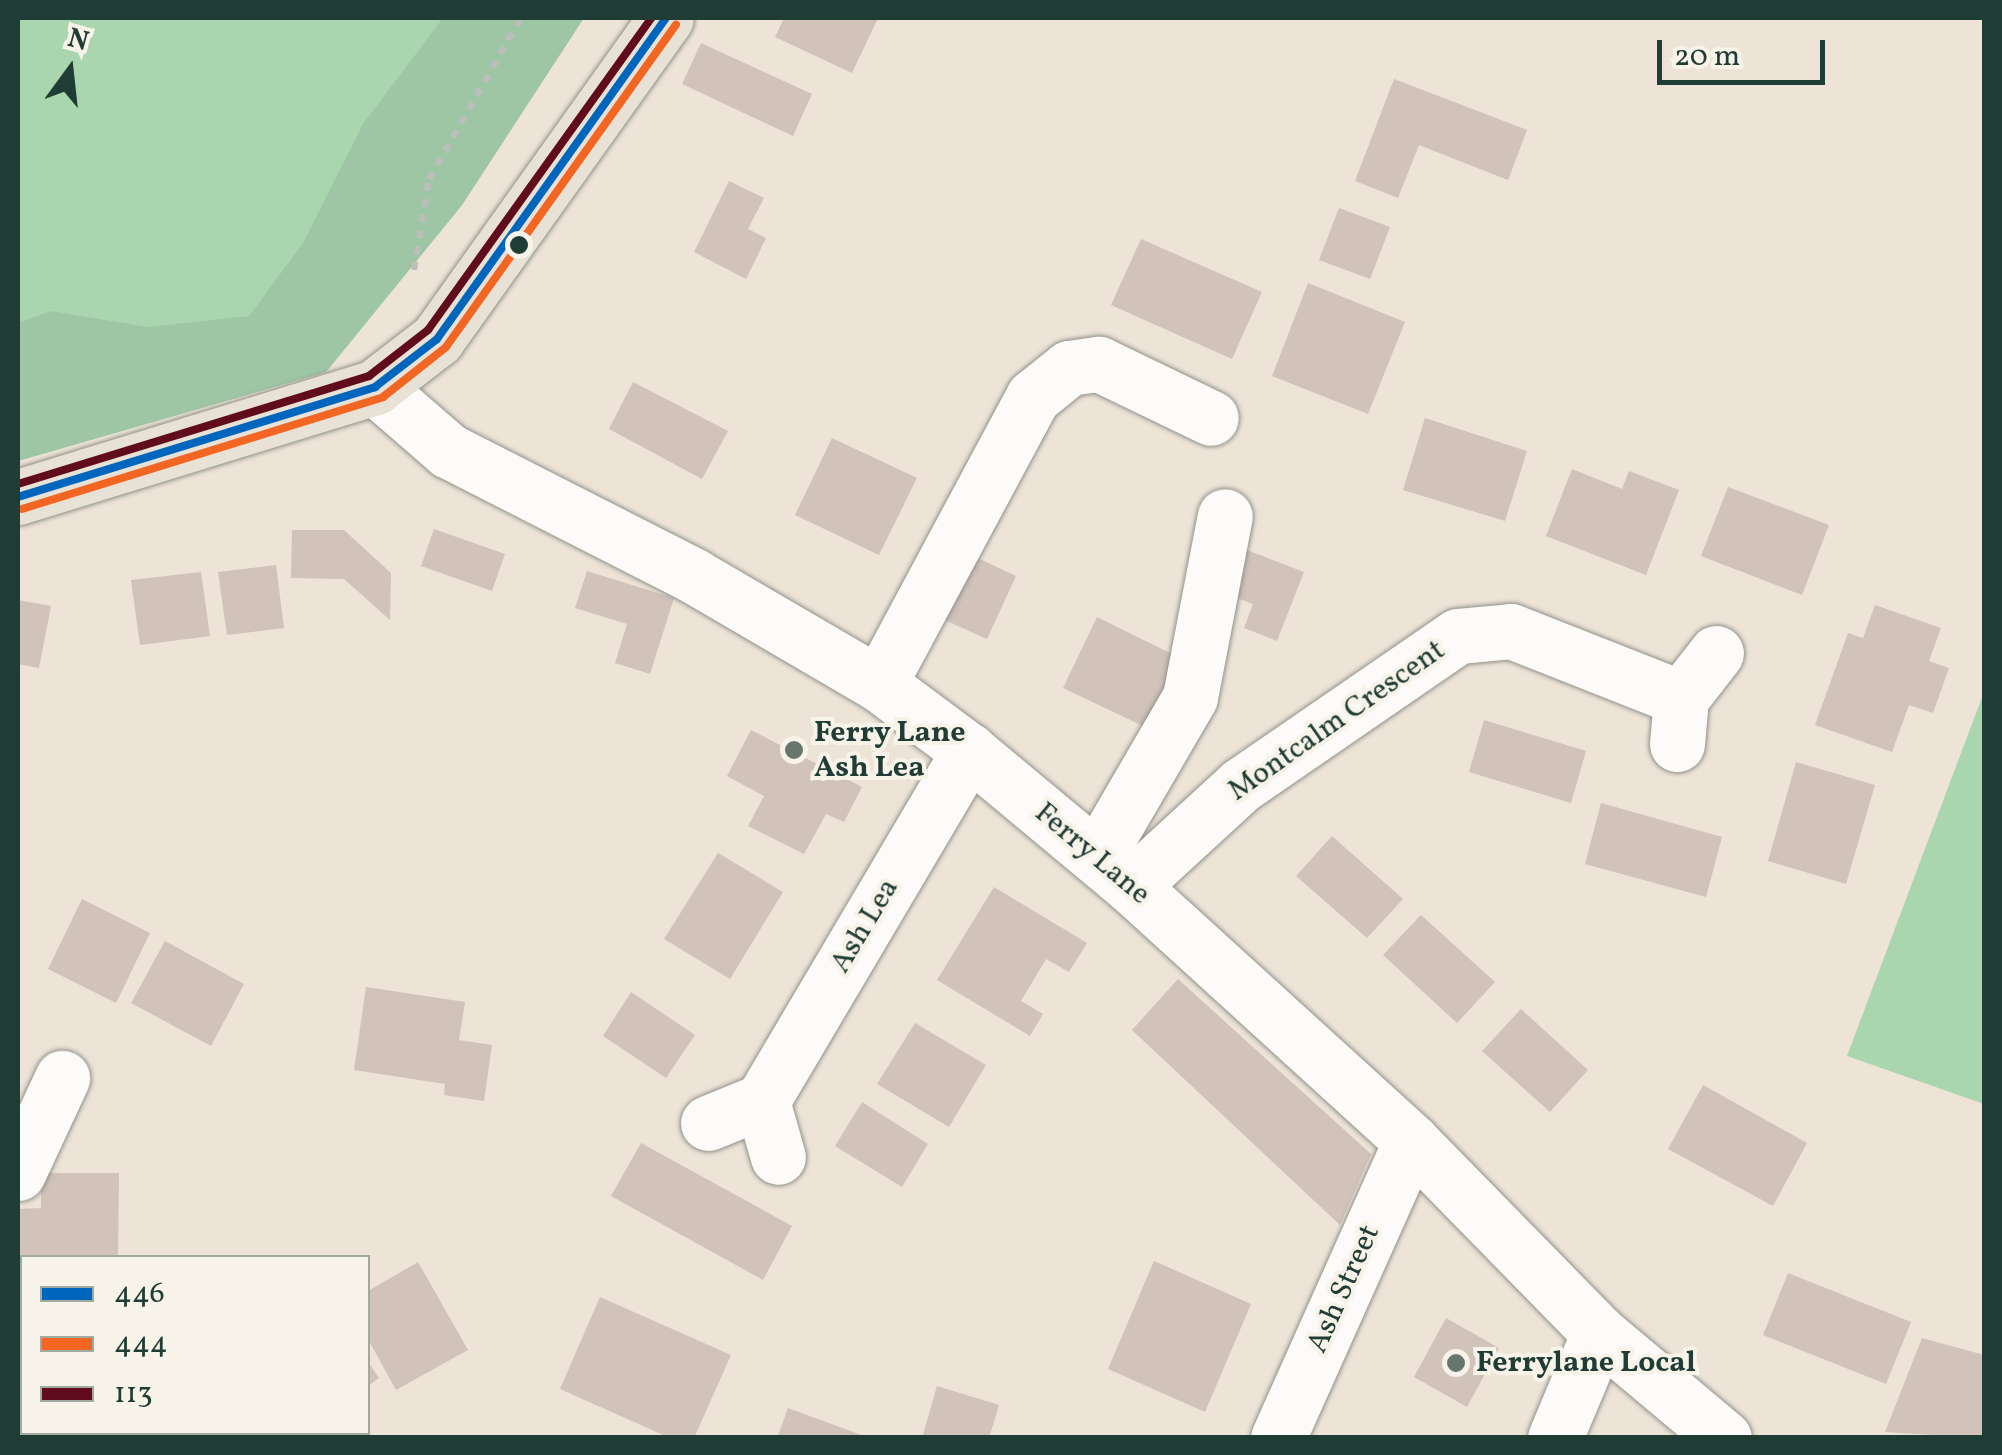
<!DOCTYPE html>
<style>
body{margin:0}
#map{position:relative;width:2002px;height:1455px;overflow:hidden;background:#ede3d7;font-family:Vollkorn,serif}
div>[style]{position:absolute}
.green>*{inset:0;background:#a9d5af}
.forest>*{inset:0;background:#9ec6a4}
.building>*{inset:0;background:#d1c2ba}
.path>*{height:6px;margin-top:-3px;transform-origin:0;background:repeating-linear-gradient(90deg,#bdbebc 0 8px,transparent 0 16px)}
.roads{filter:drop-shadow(0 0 2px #91928a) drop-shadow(0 0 2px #91928a)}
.minor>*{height:55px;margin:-27.5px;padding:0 27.5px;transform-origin:27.5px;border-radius:27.5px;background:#fcfbf9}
.major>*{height:55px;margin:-27.5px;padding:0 27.5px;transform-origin:27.5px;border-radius:27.5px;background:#e8e1d5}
.bus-1>*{height:8px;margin:-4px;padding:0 4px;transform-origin:4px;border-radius:4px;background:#0065bd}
.bus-2>*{height:8px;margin:-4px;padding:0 4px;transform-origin:4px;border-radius:4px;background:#f26522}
.bus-3>*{height:8px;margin:-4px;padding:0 4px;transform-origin:4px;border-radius:4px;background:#600c1c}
.dots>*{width:28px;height:28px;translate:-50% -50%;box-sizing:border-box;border:5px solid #f7f3e8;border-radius:50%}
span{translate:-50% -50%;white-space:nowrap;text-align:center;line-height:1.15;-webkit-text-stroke:8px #f7f3e8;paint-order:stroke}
.street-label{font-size:30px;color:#1f3d34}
.poi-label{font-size:30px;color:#1f3d34;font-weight:700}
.left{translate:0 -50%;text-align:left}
.frame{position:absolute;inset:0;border:20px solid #1f3d34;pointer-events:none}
.legend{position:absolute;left:20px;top:1255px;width:350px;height:180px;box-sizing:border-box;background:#f7f3e8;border:2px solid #a1aaa0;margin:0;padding:12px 18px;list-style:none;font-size:30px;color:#1f3d34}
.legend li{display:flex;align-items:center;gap:20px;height:50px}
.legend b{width:50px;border:2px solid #a1aaa0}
.north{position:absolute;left:20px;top:20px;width:100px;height:100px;-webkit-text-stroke:8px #f7f3e8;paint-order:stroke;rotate:15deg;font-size:28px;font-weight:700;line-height:40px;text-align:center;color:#1f3d34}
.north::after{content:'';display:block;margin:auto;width:35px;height:45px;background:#1f3d34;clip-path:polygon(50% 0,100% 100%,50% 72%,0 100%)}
.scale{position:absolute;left:1657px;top:40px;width:168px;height:45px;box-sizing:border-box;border:5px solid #1f3d34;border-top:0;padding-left:12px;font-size:30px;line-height:35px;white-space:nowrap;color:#1f3d34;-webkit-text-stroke:8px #f7f3e8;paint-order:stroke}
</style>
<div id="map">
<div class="green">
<div style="clip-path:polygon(18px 18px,583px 18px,462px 205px,326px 372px,18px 461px)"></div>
<div style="clip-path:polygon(1984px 692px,1984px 1104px,1847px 1056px)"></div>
</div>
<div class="forest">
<div style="clip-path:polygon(443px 18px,584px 18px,462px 205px,326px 372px,18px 461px,18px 323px,51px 311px,148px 327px,249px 316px,303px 243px,363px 124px)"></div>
</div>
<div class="building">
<div style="clip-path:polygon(784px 18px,878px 18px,852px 73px,775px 37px)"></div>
<div style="clip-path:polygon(701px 43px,812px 94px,793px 136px,682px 84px)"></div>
<div style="clip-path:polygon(1394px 79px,1527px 130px,1508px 180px,1419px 145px,1398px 198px,1355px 181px)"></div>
<div style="clip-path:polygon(729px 181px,764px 198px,748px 229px,766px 238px,746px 279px,694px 252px)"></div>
<div style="clip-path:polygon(1339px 208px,1390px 227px,1370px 279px,1319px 260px)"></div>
<div style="clip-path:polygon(1141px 239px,1262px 292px,1232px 359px,1111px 305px)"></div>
<div style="clip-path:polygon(1308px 283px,1405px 322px,1368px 414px,1272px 376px)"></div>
<div style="clip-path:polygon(633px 382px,728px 431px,702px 479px,609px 429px)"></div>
<div style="clip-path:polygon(1425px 418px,1527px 451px,1505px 521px,1403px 490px)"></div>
<div style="clip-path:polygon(832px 438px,917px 478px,879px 555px,795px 515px)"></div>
<div style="clip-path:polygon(1572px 469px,1622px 489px,1629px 471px,1679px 490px,1646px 575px,1546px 536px)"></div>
<div style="clip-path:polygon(1728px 487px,1829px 525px,1802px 595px,1701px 556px)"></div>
<div style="clip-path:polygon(434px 529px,505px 554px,492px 591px,421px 566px)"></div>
<div style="clip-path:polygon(292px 530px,344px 530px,391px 573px,390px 620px,344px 579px,291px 578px)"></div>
<div style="clip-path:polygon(1234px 545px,1304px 572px,1277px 641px,1244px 628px,1253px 604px,1216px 590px)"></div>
<div style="clip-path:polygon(969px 554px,1016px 576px,987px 639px,940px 618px)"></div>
<div style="clip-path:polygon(276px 565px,284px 628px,227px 635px,218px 572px)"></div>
<div style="clip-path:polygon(587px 571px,674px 598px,650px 674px,615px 663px,627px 624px,575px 608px)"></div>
<div style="clip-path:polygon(201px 572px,210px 636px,140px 645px,131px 580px)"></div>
<div style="clip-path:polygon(18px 600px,51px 606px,39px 668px,18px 664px)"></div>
<div style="clip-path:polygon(1875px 605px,1941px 628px,1929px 661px,1949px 668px,1933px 713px,1909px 705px,1892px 752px,1815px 725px,1848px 633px,1863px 638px)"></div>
<div style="clip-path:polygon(1097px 617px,1178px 657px,1145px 727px,1063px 688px)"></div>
<div style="clip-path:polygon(1484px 720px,1586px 751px,1571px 803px,1469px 772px)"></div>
<div style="clip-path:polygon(751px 730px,862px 787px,844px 822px,826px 814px,804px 854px,748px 826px,764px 796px,727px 776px)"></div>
<div style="clip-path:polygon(1796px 762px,1875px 785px,1846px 884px,1768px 861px)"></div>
<div style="clip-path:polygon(1601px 803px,1722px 837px,1706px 897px,1585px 864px)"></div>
<div style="clip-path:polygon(1332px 836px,1403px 899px,1367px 938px,1296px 876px)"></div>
<div style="clip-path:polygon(718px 853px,783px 892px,730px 979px,664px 939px)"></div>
<div style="clip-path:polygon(994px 887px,1087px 943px,1069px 972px,1046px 959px,1021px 1001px,1043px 1014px,1030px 1036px,937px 980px)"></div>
<div style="clip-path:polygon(82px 899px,150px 933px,116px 1003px,48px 969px)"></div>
<div style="clip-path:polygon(1421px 915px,1495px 982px,1457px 1023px,1383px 955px)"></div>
<div style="clip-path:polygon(165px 941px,244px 984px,211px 1046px,131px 1003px)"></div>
<div style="clip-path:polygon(1178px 979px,1371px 1154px,1340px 1225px,1132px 1030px)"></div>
<div style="clip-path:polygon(366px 987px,465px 1002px,459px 1040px,492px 1045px,484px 1101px,444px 1095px,445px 1084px,354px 1070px)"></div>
<div style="clip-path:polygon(631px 992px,695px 1035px,666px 1078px,603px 1036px)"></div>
<div style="clip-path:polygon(1521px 1009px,1588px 1070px,1550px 1112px,1482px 1051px)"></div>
<div style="clip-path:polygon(915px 1023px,986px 1065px,949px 1127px,877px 1084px)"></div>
<div style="clip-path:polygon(1703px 1085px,1807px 1143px,1773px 1206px,1668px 1149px)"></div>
<div style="clip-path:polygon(862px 1102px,928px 1144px,902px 1187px,835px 1146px)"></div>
<div style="clip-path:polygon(641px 1143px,792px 1226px,763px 1280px,611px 1196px)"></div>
<div style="clip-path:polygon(41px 1173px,119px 1173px,118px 1258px,22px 1258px,18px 1291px,18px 1209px,41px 1208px)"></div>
<div style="clip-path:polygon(1154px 1261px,1251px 1304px,1205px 1412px,1108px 1369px)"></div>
<div style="clip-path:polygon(418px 1262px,468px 1350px,396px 1390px,368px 1339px,368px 1291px)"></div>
<div style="clip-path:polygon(1788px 1273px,1911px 1322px,1886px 1384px,1763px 1335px)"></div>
<div style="clip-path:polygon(600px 1297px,731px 1355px,694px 1438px,670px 1438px,560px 1389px)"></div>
<div style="clip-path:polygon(1446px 1318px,1499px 1348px,1467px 1407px,1414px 1377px)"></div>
<div style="clip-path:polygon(1922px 1338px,1984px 1355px,1984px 1438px,1885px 1432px)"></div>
<div style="clip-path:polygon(368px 1362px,379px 1378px,368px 1386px)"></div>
<div style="clip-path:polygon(937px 1386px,999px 1405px,989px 1438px,922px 1438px)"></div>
<div style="clip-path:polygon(788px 1408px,867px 1437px,867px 1438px,777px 1438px)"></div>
<div style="clip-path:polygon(193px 1432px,270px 1432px,277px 1438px,190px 1438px)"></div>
</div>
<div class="path">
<div style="left:414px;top:270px;width:92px;rotate:-80.6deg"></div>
<div style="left:429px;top:179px;width:185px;rotate:-60.3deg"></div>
</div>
<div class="roads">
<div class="minor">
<div style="left:375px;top:387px;width:98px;rotate:40.9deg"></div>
<div style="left:449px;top:451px;width:275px;rotate:27deg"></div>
<div style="left:694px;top:576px;width:214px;rotate:30.3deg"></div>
<div style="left:879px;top:684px;width:112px;rotate:36.7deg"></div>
<div style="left:969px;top:751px;width:211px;rotate:39.8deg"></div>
<div style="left:1131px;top:886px;width:379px;rotate:42.3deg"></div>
<div style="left:1411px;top:1141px;width:269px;rotate:45.6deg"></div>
<div style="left:1599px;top:1333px;width:163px;rotate:40deg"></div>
<div style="left:879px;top:684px;width:326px;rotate:-61.8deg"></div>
<div style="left:1033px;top:397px;width:46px;rotate:-38.9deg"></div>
<div style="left:1069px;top:368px;width:30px;rotate:-8deg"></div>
<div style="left:1099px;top:364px;width:124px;rotate:25.7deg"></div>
<div style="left:1677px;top:744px;width:46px;rotate:-85deg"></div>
<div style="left:1681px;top:698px;width:57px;rotate:-52.1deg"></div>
<div style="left:1097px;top:857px;width:185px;rotate:-59.8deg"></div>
<div style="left:1190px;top:697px;width:184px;rotate:-79.1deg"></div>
<div style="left:1131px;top:886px;width:149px;rotate:-42.6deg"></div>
<div style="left:1241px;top:785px;width:263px;rotate:-34.5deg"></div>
<div style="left:1458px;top:636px;width:53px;rotate:-5.4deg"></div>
<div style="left:1511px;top:631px;width:183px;rotate:21.5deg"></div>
<div style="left:762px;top:1101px;width:407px;rotate:-59.4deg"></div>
<div style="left:708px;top:1123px;width:58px;rotate:-22.2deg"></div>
<div style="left:762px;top:1101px;width:58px;rotate:74.1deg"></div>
<div style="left:18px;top:1173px;width:105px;rotate:-65.1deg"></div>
<div style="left:1278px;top:1438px;width:325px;rotate:-65.9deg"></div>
<div style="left:1555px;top:1438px;width:114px;rotate:-67.3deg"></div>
</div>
<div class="major">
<div style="left:18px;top:497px;width:374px;rotate:-17.1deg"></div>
<div style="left:375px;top:387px;width:78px;rotate:-37.7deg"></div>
<div style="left:437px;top:339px;width:394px;rotate:-54.5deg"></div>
</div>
</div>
<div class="bus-1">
<div style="left:18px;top:497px;width:374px;rotate:-17.1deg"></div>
<div style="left:375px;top:387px;width:78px;rotate:-37.7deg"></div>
<div style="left:437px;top:339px;width:394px;rotate:-54.5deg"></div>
</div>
<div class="bus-2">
<div style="left:22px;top:509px;width:378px;rotate:-17.2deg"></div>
<div style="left:383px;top:397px;width:80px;rotate:-38.4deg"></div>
<div style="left:446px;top:347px;width:396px;rotate:-54.5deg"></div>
</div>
<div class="bus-3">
<div style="left:18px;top:484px;width:367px;rotate:-17.1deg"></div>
<div style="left:369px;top:376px;width:75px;rotate:-37.9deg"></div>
<div style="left:428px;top:330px;width:384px;rotate:-54.4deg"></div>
</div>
<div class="dots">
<div style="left:519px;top:245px;background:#1f3d34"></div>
<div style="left:794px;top:750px;background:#67776d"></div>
<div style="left:1456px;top:1363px;background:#67776d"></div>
</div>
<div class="street-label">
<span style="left:1337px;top:721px;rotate:-35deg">Montcalm Crescent</span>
<span style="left:1092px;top:854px;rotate:40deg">Ferry Lane</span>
<span style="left:865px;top:926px;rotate:-59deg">Ash Lea</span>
<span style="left:1344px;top:1289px;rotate:-66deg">Ash Street</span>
</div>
<div class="poi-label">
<span class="left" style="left:814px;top:750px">Ferry Lane<br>Ash Lea</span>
<span class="left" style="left:1476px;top:1363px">Ferrylane Local</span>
</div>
<div class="frame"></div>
<ul class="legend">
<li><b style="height:12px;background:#0065bd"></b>446</li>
<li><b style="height:12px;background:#f26522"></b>444</li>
<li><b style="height:12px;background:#600c1c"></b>113</li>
</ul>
<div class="north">N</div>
<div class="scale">20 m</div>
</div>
